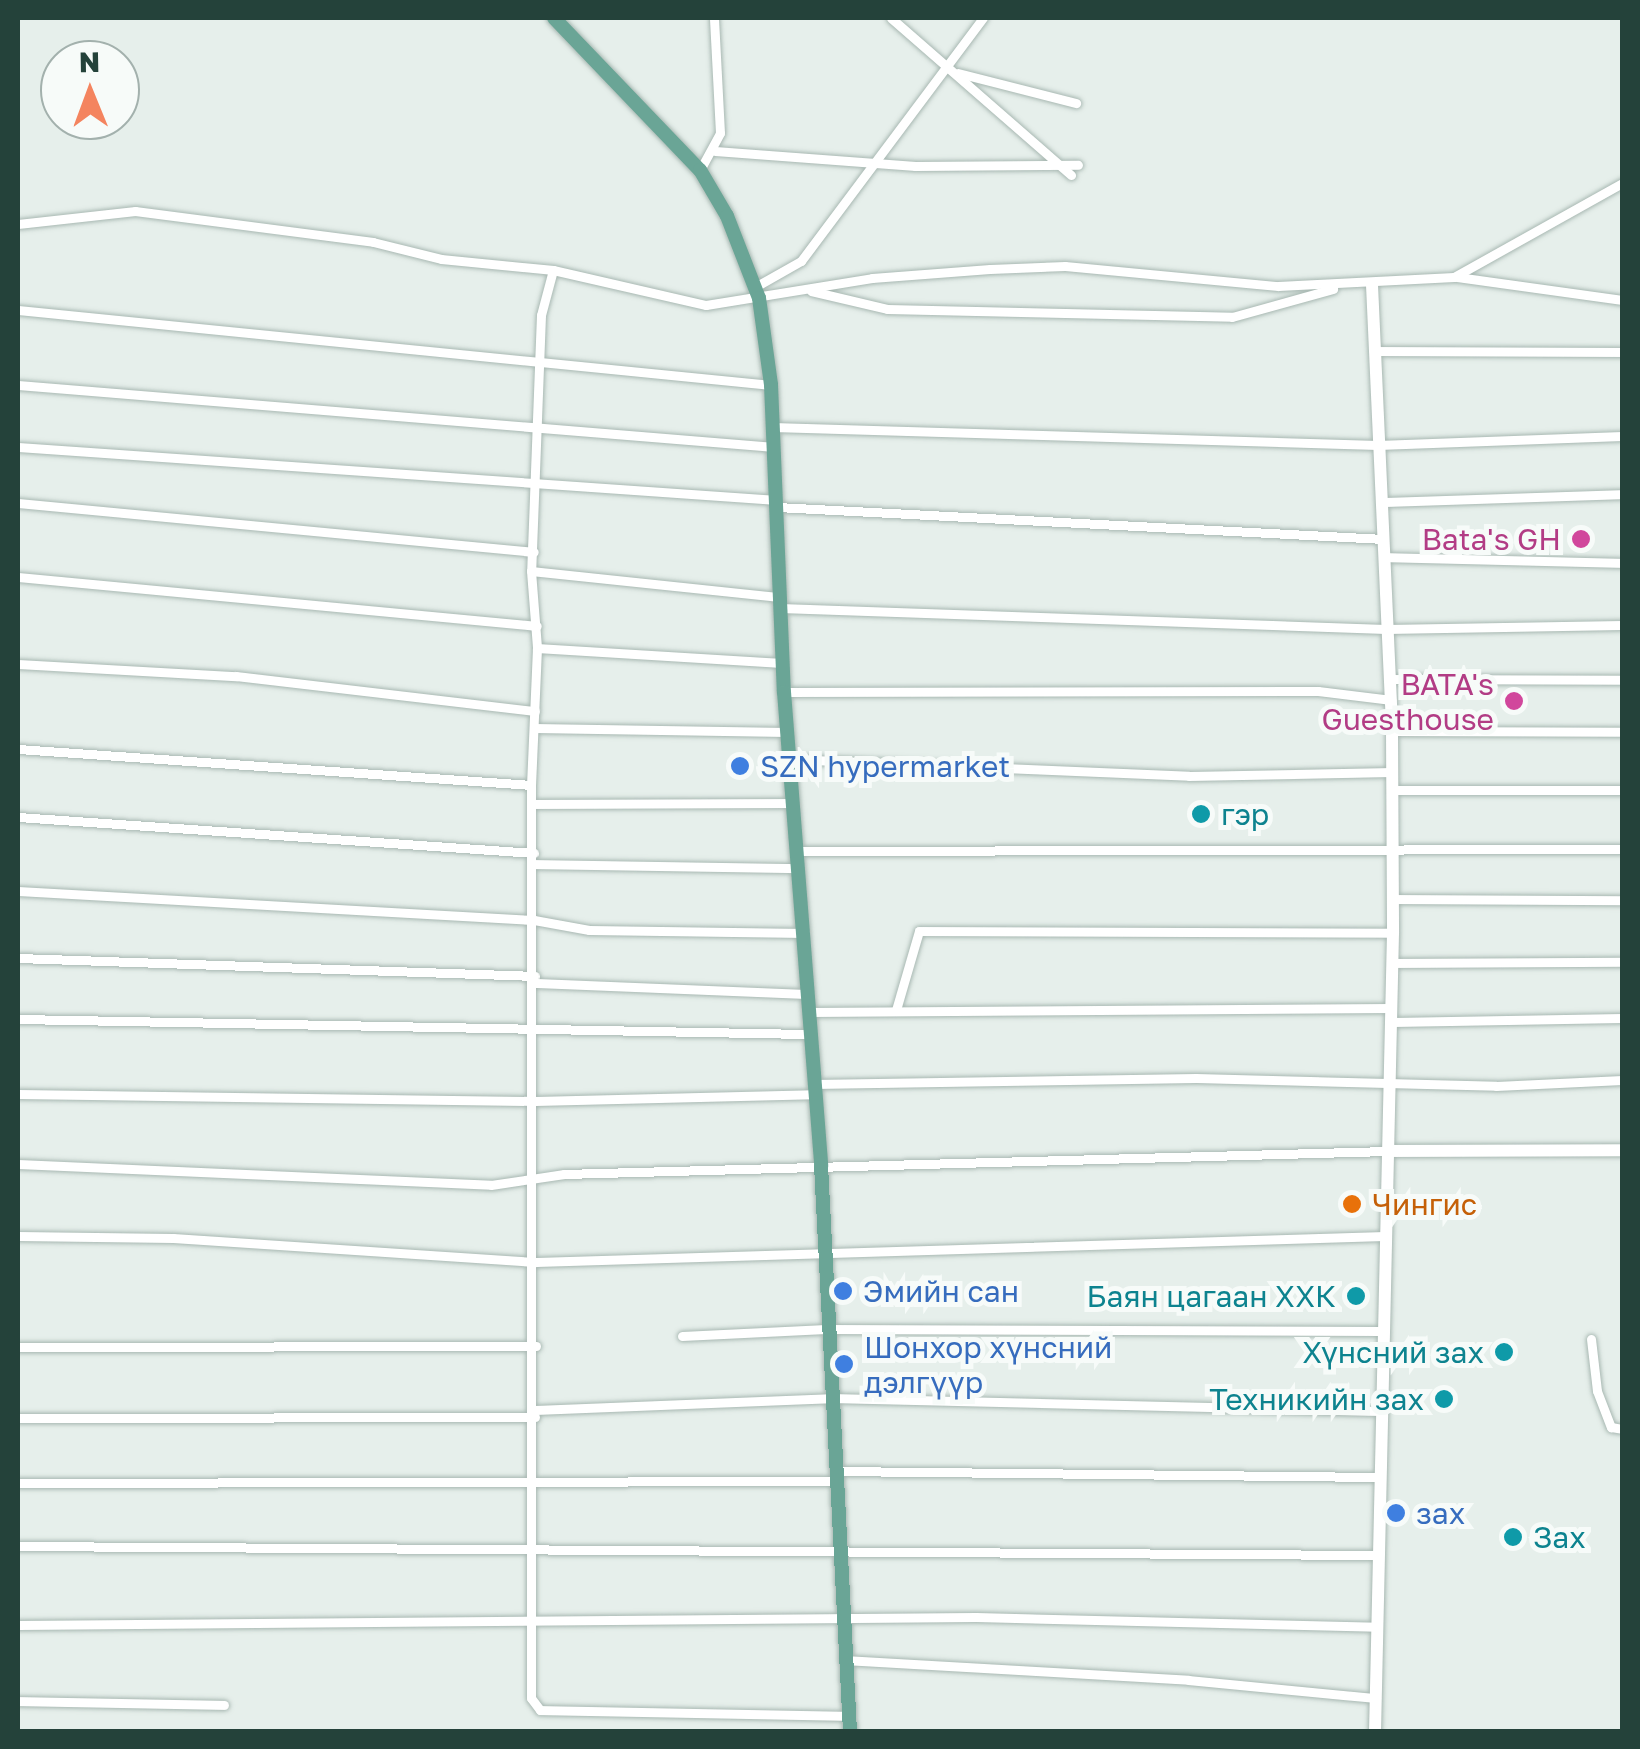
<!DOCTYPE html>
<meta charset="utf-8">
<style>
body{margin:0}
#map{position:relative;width:1640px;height:1749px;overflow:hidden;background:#e6efeb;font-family:"Golos Text",sans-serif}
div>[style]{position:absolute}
.roads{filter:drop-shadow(0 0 2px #a8b8b2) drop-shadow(0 0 2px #a8b8b2)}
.street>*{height:9px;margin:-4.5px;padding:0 4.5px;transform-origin:4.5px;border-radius:4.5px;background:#fff}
.secondary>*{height:12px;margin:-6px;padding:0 6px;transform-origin:6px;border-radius:6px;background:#fff}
.primary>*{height:14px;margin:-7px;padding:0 7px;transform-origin:7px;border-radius:7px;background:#6aa596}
.dots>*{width:28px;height:28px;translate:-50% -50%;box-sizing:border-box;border:5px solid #f7fbf9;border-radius:50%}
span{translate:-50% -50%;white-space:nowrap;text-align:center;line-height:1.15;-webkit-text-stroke:10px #f7fbf9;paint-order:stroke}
.hotel-label{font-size:30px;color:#b23c85}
.right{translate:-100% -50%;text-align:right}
.shop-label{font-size:30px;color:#366cbe}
.left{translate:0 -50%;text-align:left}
.culture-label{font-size:30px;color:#0d838f}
.food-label{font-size:30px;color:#c56008}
.frame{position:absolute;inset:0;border:20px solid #24423a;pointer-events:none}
.north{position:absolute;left:40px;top:40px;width:100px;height:100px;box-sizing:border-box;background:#f7fbf9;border:2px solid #a3b1ad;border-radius:50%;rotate:359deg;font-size:28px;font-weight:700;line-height:40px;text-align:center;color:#24423a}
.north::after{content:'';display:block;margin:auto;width:35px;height:45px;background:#f4845f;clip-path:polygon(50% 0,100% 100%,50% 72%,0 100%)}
</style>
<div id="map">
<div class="roads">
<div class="street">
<div style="left:891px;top:18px;width:239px;rotate:41.1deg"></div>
<div style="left:958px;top:73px;width:122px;rotate:14.3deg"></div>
<div style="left:715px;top:151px;width:201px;rotate:4.3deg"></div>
<div style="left:915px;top:166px;width:163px;rotate:-0.4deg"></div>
<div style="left:700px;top:170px;width:42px;rotate:-61.6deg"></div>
<div style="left:720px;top:133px;width:115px;rotate:-93deg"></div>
<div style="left:18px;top:224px;width:118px;rotate:-6.3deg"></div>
<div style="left:135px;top:211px;width:240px;rotate:7.4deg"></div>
<div style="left:373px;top:242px;width:70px;rotate:14deg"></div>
<div style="left:441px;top:259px;width:113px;rotate:5.6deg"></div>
<div style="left:553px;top:270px;width:157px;rotate:12.9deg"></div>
<div style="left:706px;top:305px;width:168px;rotate:-9.2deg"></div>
<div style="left:872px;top:278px;width:118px;rotate:-4.4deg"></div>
<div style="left:990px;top:269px;width:75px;rotate:-2.3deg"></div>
<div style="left:1065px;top:266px;width:214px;rotate:5.4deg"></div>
<div style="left:1278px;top:286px;width:176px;rotate:-2.9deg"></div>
<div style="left:1454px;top:277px;width:193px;rotate:-29.2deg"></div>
<div style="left:553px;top:270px;width:47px;rotate:104.9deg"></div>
<div style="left:541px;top:315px;width:256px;rotate:92.2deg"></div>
<div style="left:531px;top:571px;width:77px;rotate:85.5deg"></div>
<div style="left:537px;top:648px;width:137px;rotate:92.5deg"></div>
<div style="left:531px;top:785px;width:913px;rotate:90deg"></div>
<div style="left:531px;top:1698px;width:15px;rotate:53deg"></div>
<div style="left:540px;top:1710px;width:310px;rotate:1.1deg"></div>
<div style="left:1457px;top:277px;width:167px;rotate:7.9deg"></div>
<div style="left:755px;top:287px;width:53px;rotate:-29.5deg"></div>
<div style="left:801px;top:261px;width:304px;rotate:-53.2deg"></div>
<div style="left:811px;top:291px;width:78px;rotate:13.3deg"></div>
<div style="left:887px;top:309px;width:345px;rotate:1.3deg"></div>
<div style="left:1232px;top:317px;width:105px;rotate:-15.5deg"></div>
<div style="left:18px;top:310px;width:757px;rotate:5.69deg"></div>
<div style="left:1375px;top:351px;width:247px;rotate:0.2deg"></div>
<div style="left:18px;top:385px;width:759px;rotate:4.69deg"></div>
<div style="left:772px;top:427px;width:606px;rotate:1.7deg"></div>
<div style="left:1378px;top:445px;width:244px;rotate:-2.1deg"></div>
<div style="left:18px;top:447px;width:761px;rotate:3.99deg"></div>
<div style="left:1382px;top:502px;width:240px;rotate:-1.9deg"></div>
<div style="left:18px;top:503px;width:518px;rotate:5.42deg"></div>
<div style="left:777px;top:507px;width:608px;rotate:3.02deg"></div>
<div style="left:1384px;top:557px;width:238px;rotate:1.4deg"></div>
<div style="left:531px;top:571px;width:250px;rotate:6deg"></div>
<div style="left:18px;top:577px;width:521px;rotate:5.39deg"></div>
<div style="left:780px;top:608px;width:606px;rotate:1.98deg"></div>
<div style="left:1386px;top:629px;width:236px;rotate:-1deg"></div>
<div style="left:537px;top:648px;width:245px;rotate:3.5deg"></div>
<div style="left:18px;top:664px;width:218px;rotate:3.2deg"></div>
<div style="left:236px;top:676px;width:301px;rotate:6.7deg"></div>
<div style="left:1390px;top:679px;width:232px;rotate:0.2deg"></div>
<div style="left:784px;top:692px;width:534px;rotate:-0.11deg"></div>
<div style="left:1318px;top:691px;width:74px;rotate:7deg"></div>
<div style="left:534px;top:728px;width:253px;rotate:0.9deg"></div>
<div style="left:1392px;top:731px;width:230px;rotate:0.2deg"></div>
<div style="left:18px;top:749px;width:514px;rotate:4.01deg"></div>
<div style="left:789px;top:759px;width:400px;rotate:2.4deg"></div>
<div style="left:1189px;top:776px;width:203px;rotate:-1.1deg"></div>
<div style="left:1391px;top:790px;width:231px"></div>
<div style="left:531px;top:804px;width:261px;rotate:-0.2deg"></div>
<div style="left:18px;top:817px;width:517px;rotate:3.99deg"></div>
<div style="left:795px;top:851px;width:827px;rotate:-0.14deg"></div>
<div style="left:534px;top:864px;width:264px;rotate:0.9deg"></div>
<div style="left:18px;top:891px;width:517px;rotate:3.22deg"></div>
<div style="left:534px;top:920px;width:56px;rotate:10.3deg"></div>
<div style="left:589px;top:930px;width:216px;rotate:0.8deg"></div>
<div style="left:1393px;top:899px;width:229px;rotate:0.3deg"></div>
<div style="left:18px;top:958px;width:517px;rotate:1.99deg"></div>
<div style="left:1393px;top:963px;width:229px;rotate:-0.3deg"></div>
<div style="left:535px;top:983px;width:273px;rotate:2.3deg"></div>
<div style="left:896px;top:1010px;width:82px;rotate:-73.8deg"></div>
<div style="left:919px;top:931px;width:474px;rotate:0.2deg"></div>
<div style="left:809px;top:1012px;width:583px;rotate:-0.39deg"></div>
<div style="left:18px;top:1019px;width:792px;rotate:1.09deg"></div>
<div style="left:1393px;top:1022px;width:229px;rotate:-1deg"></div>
<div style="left:813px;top:1084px;width:383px;rotate:-0.9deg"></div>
<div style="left:1196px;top:1078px;width:300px;rotate:1.5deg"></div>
<div style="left:1496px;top:1086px;width:126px;rotate:-2.7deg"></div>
<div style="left:18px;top:1094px;width:517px;rotate:0.78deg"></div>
<div style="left:535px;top:1101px;width:278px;rotate:-1.4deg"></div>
<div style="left:18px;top:1164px;width:473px;rotate:2.5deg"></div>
<div style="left:491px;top:1185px;width:74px;rotate:-8.6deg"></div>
<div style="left:564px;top:1174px;width:823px;rotate:-1.6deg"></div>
<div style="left:18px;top:1236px;width:155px;rotate:0.7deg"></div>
<div style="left:173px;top:1238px;width:364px;rotate:3.8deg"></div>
<div style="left:536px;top:1262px;width:849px;rotate:-1.75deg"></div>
<div style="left:682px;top:1336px;width:144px;rotate:-2.8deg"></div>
<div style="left:826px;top:1329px;width:556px;rotate:0.21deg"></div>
<div style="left:1591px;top:1339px;width:52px;rotate:83.4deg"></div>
<div style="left:1597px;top:1391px;width:39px;rotate:69deg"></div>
<div style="left:1611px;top:1427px;width:11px;rotate:10deg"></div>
<div style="left:18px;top:1347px;width:518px;rotate:-0.11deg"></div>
<div style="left:535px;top:1410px;width:295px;rotate:-2.3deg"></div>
<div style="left:830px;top:1398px;width:550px;rotate:1.35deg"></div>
<div style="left:18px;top:1418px;width:517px;rotate:-0.11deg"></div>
<div style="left:834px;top:1471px;width:545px;rotate:0.63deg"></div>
<div style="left:18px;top:1483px;width:816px;rotate:-0.14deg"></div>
<div style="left:18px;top:1546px;width:1360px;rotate:0.38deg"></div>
<div style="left:18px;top:1625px;width:958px;rotate:-0.48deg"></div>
<div style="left:976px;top:1617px;width:401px;rotate:1.4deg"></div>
<div style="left:844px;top:1660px;width:345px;rotate:3.3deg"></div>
<div style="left:1188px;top:1680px;width:189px;rotate:5.5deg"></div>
<div style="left:18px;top:1701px;width:206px;rotate:1.1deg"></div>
</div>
<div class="secondary">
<div style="left:1372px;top:285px;width:446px;rotate:87.4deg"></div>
<div style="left:1392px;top:731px;width:202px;rotate:89.7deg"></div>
<div style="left:1393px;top:933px;width:799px;rotate:91.29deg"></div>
<div style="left:1387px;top:1151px;width:235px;rotate:-0.2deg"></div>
</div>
<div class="primary">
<div style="left:554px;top:18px;width:211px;rotate:46.2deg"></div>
<div style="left:700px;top:170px;width:53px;rotate:59.6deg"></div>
<div style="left:727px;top:216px;width:88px;rotate:68.7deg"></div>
<div style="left:759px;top:298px;width:88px;rotate:82.1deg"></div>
<div style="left:771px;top:385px;width:307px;rotate:87.6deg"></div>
<div style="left:784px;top:692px;width:474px;rotate:85.5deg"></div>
<div style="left:821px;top:1165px;width:568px;rotate:87.07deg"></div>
</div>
</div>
<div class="dots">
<div style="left:1581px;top:539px;background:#d1479c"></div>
<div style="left:1514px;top:701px;background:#d1479c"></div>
<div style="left:740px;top:766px;background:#3f7fe0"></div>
<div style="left:1201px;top:814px;background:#0f9aa8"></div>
<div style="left:1352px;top:1204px;background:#e8710a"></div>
<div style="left:843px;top:1291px;background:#3f7fe0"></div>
<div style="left:1356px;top:1296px;background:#0f9aa8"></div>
<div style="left:1504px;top:1352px;background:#0f9aa8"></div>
<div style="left:844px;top:1364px;background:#3f7fe0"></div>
<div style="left:1444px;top:1399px;background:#0f9aa8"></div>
<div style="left:1396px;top:1513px;background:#3f7fe0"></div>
<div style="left:1513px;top:1537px;background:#0f9aa8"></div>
</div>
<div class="hotel-label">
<span class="right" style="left:1561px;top:539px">Bata's GH</span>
<span class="right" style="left:1494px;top:701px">BATA's<br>Guesthouse</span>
</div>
<div class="shop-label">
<span class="left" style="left:760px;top:766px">SZN hypermarket</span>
<span class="left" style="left:863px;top:1291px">Эмийн сан</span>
<span class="left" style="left:864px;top:1364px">Шонхор хүнсний<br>дэлгүүр</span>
<span class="left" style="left:1416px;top:1513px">зах</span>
</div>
<div class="culture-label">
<span class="left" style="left:1221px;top:814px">гэр</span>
<span class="right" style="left:1336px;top:1296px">Баян цагаан ХХК</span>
<span class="right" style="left:1484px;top:1352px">Хүнсний зах</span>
<span class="right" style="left:1424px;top:1399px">Техникийн зах</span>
<span class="left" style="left:1533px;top:1537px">Зах</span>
</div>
<div class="food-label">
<span class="left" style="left:1372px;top:1204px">Чингис</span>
</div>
<div class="frame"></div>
<div class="north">N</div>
</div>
